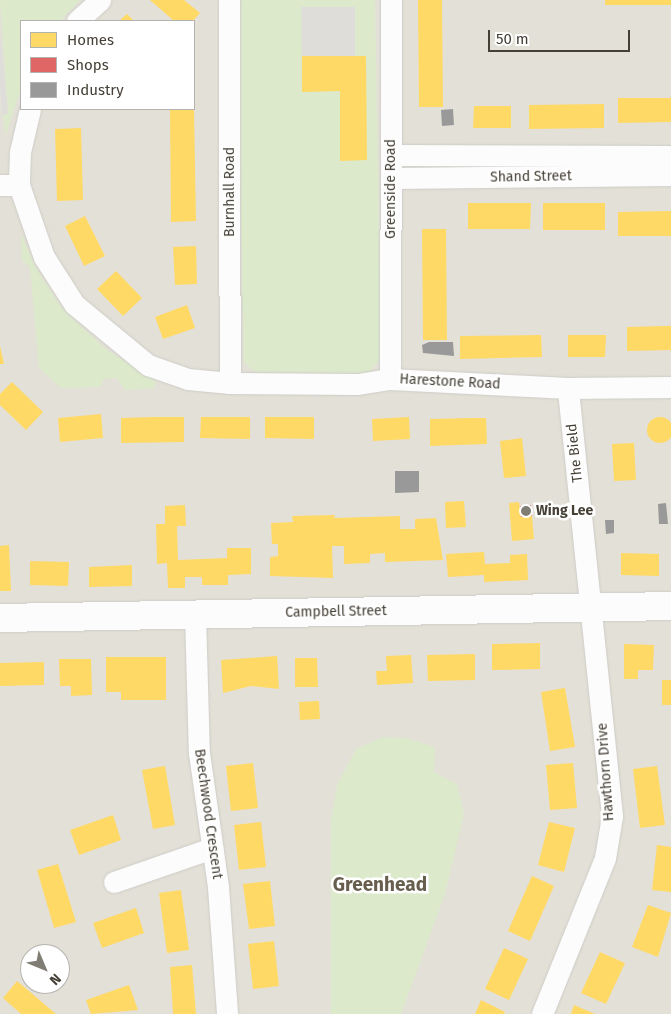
<!DOCTYPE html>
<style>
body{margin:0}
#map{position:relative;width:671px;height:1014px;overflow:hidden;background:#efeeea;font-family:"Fira Sans",sans-serif}
div>[style]{position:absolute}
.residential>*{inset:0;background:#e3e0d7}
.green>*{inset:0;background:#dce9cb}
.parking>*{inset:0;background:#dfddda}
.homes>*{inset:0;background:#ffd966}
.round{border-radius:50%}
.shops>*{inset:0;background:#e06666}
.industry>*{inset:0;background:#999}
.roads{filter:drop-shadow(0 0 1px #cdccc7) drop-shadow(0 0 1px #cdccc7)}
.minor>*{height:21px;margin:-10.5px;padding:0 10.5px;transform-origin:10.5px;border-radius:10.5px;background:#fdfcfc}
.tertiary>*{height:28px;margin:-14px;padding:0 14px;transform-origin:14px;border-radius:14px;background:#fdfcfc}
.dots>*{width:14px;height:14px;translate:-50% -50%;box-sizing:border-box;border:2px solid #fff;border-radius:50%}
span{translate:-50% -50%;white-space:nowrap;text-align:center;line-height:1.15;-webkit-text-stroke:5px #fff;paint-order:stroke}
.street-label{font-size:14px;color:#454036}
.poi-label{font-size:14px;color:#454036;font-weight:700}
.left{translate:0 -50%;text-align:left}
.district-label{font-size:19px;color:#675e4e;font-weight:700}
.legend{position:absolute;left:20px;top:20px;width:175px;height:90px;box-sizing:border-box;background:#fff;border:1px solid #b5b3af;margin:0;padding:6px 9px;list-style:none;font-size:15px;color:#454036}
.legend li{display:flex;align-items:center;gap:10px;height:25px}
.legend b{width:25px;border:1px solid #b5b3af}
.north{position:absolute;left:20px;top:944px;width:50px;height:50px;box-sizing:border-box;background:#fff;border:1px solid #b5b3af;border-radius:50%;rotate:135deg;font-size:14px;font-weight:700;line-height:20px;text-align:center;color:#454036}
.north::after{content:'';display:block;margin:auto;width:18px;height:22px;background:#807d75;clip-path:polygon(50% 0,100% 100%,50% 72%,0 100%)}
.scale{position:absolute;left:488px;top:30px;width:142px;height:22px;box-sizing:border-box;border:2px solid #454036;border-top:0;padding-left:6px;font-size:15px;line-height:18px;white-space:nowrap;color:#454036;-webkit-text-stroke:4px #fff;paint-order:stroke}
</style>
<div id="map">
<div class="residential">
<div style="clip-path:polygon(evenodd,0 0,671px 0,671px 1014px,0 1014px,0 0,21px 21px,194px 21px,194px 109px,21px 109px,21px 21px,0 0,30px 954px,60px 954px,60px 984px,30px 984px,30px 954px)"></div>
</div>
<div class="green">
<div style="clip-path:polygon(0 0,80px 0,60px 21px,21px 21px,21px 87px,6px 136px,3px 115px,8px 113px)"></div>
<div style="clip-path:polygon(237px 0,375px 0,381px 357px,369px 374px,256px 372px,244px 363px)"></div>
<div style="clip-path:polygon(21px 234px,37px 270px,64px 311px,106px 349px,156px 381px,154px 388px,125px 390px,117px 378px,104px 379px,100px 387px,61px 388px,39px 368px,30px 267px,22px 261px)"></div>
<div style="clip-path:polygon(383px 737px,406px 738px,435px 747px,434px 772px,457px 784px,464px 814px,445px 894px,401px 1014px,331px 1014px,331px 822px,337px 785px,356px 749px)"></div>
</div>
<div class="parking">
<div style="clip-path:polygon(301px 7px,355px 7px,355px 56px,302px 56px)"></div>
<div style="clip-path:polygon(0 31px,8px 113px,3px 115px,0 88px)"></div>
</div>
<div class="homes">
<div style="clip-path:polygon(150px 0,184px 0,200px 13px,193px 21px,174px 21px)"></div>
<div style="clip-path:polygon(418px 0,442px 0,443px 107px,419px 107px)"></div>
<div style="clip-path:polygon(605px 0,671px 0,671px 5px,605px 5px)"></div>
<div style="clip-path:polygon(127px 14px,134px 21px,119px 21px)"></div>
<div style="clip-path:polygon(302px 56px,366px 56px,367px 160px,340px 161px,340px 91px,302px 92px)"></div>
<div style="clip-path:polygon(618px 98px,671px 98px,671px 122px,618px 123px)"></div>
<div style="clip-path:polygon(604px 104px,604px 128px,529px 129px,529px 105px)"></div>
<div style="clip-path:polygon(474px 106px,511px 106px,511px 128px,473px 128px)"></div>
<div style="clip-path:polygon(170px 110px,194px 110px,196px 221px,171px 222px)"></div>
<div style="clip-path:polygon(81px 128px,83px 200px,57px 201px,55px 129px)"></div>
<div style="clip-path:polygon(468px 203px,531px 203px,530px 229px,468px 229px)"></div>
<div style="clip-path:polygon(543px 203px,605px 203px,605px 230px,543px 230px)"></div>
<div style="clip-path:polygon(671px 211px,671px 236px,618px 236px,618px 212px)"></div>
<div style="clip-path:polygon(85px 216px,105px 256px,84px 266px,65px 226px)"></div>
<div style="clip-path:polygon(422px 229px,446px 229px,447px 340px,423px 340px)"></div>
<div style="clip-path:polygon(196px 246px,197px 284px,175px 285px,173px 247px)"></div>
<div style="clip-path:polygon(116px 271px,142px 298px,123px 316px,97px 289px)"></div>
<div style="clip-path:polygon(187px 305px,195px 328px,163px 339px,155px 317px)"></div>
<div style="clip-path:polygon(665px 326px,671px 326px,671px 350px,627px 351px,627px 327px)"></div>
<div style="clip-path:polygon(541px 335px,542px 357px,460px 359px,460px 336px)"></div>
<div style="clip-path:polygon(568px 335px,606px 335px,605px 357px,568px 357px)"></div>
<div style="clip-path:polygon(0 346px,4px 364px,0 364px)"></div>
<div style="clip-path:polygon(12px 382px,43px 412px,26px 430px,0 405px,0 394px)"></div>
<div style="clip-path:polygon(101px 414px,103px 438px,60px 442px,58px 418px)"></div>
<div class="round" style="left:647px;top:417px;width:26px;height:26px"></div>
<div style="clip-path:polygon(153px 417px,184px 417px,184px 442px,121px 443px,121px 418px)"></div>
<div style="clip-path:polygon(201px 417px,250px 417px,250px 439px,200px 438px)"></div>
<div style="clip-path:polygon(265px 417px,314px 417px,314px 439px,265px 438px)"></div>
<div style="clip-path:polygon(409px 417px,410px 439px,373px 441px,372px 419px)"></div>
<div style="clip-path:polygon(472px 418px,486px 418px,487px 444px,430px 446px,430px 419px)"></div>
<div style="clip-path:polygon(522px 438px,526px 476px,504px 478px,500px 441px)"></div>
<div style="clip-path:polygon(634px 443px,636px 480px,614px 481px,612px 444px)"></div>
<div style="clip-path:polygon(464px 501px,466px 527px,446px 528px,445px 502px)"></div>
<div style="clip-path:polygon(519px 502px,521px 517px,532px 516px,534px 539px,512px 541px,509px 503px)"></div>
<div style="clip-path:polygon(185px 505px,186px 526px,177px 526px,178px 560px,227px 558px,227px 548px,251px 548px,251px 574px,228px 575px,228px 585px,202px 585px,202px 577px,185px 577px,185px 588px,168px 588px,167px 563px,157px 564px,156px 524px,165px 524px,165px 506px)"></div>
<div style="clip-path:polygon(335px 515px,334px 518px,400px 516px,400px 529px,415px 529px,415px 519px,436px 518px,443px 560px,385px 562px,385px 553px,370px 554px,370px 563px,344px 564px,344px 546px,332px 546px,333px 578px,270px 576px,270px 557px,278px 556px,278px 544px,272px 544px,271px 523px,293px 522px,292px 516px)"></div>
<div style="clip-path:polygon(9px 545px,11px 591px,0 591px,0 546px)"></div>
<div style="clip-path:polygon(484px 552px,485px 564px,510px 563px,510px 555px,527px 554px,528px 580px,484px 582px,484px 575px,448px 577px,446px 554px)"></div>
<div style="clip-path:polygon(621px 553px,659px 554px,659px 576px,621px 575px)"></div>
<div style="clip-path:polygon(30px 561px,69px 562px,68px 586px,30px 585px)"></div>
<div style="clip-path:polygon(132px 565px,132px 586px,89px 587px,89px 567px)"></div>
<div style="clip-path:polygon(540px 643px,540px 669px,492px 670px,492px 644px)"></div>
<div style="clip-path:polygon(624px 644px,654px 645px,653px 670px,638px 670px,638px 679px,624px 679px)"></div>
<div style="clip-path:polygon(475px 654px,475px 680px,428px 681px,427px 655px)"></div>
<div style="clip-path:polygon(411px 655px,413px 683px,377px 685px,376px 671px,387px 671px,386px 656px)"></div>
<div style="clip-path:polygon(277px 656px,279px 689px,251px 686px,223px 693px,221px 660px)"></div>
<div style="clip-path:polygon(106px 657px,166px 657px,166px 700px,121px 700px,121px 692px,106px 692px)"></div>
<div style="clip-path:polygon(295px 658px,317px 658px,318px 687px,295px 687px)"></div>
<div style="clip-path:polygon(59px 659px,91px 659px,92px 695px,71px 696px,71px 686px,60px 686px)"></div>
<div style="clip-path:polygon(44px 662px,44px 685px,0 686px,0 663px)"></div>
<div style="clip-path:polygon(662px 680px,671px 680px,671px 705px,662px 705px)"></div>
<div style="clip-path:polygon(565px 688px,575px 747px,550px 751px,541px 692px)"></div>
<div style="clip-path:polygon(319px 701px,320px 719px,300px 720px,299px 702px)"></div>
<div style="clip-path:polygon(253px 763px,258px 808px,231px 811px,226px 766px)"></div>
<div style="clip-path:polygon(573px 763px,577px 808px,550px 810px,546px 765px)"></div>
<div style="clip-path:polygon(165px 766px,175px 825px,153px 829px,142px 770px)"></div>
<div style="clip-path:polygon(657px 766px,665px 825px,640px 828px,633px 769px)"></div>
<div style="clip-path:polygon(113px 815px,121px 840px,79px 855px,70px 830px)"></div>
<div style="clip-path:polygon(261px 822px,266px 867px,239px 870px,234px 825px)"></div>
<div style="clip-path:polygon(549px 822px,575px 828px,564px 872px,538px 865px)"></div>
<div style="clip-path:polygon(657px 845px,671px 847px,671px 892px,652px 890px)"></div>
<div style="clip-path:polygon(58px 864px,76px 922px,54px 928px,37px 870px)"></div>
<div style="clip-path:polygon(532px 876px,554px 886px,530px 941px,508px 931px)"></div>
<div style="clip-path:polygon(270px 881px,275px 926px,249px 929px,243px 884px)"></div>
<div style="clip-path:polygon(181px 890px,189px 950px,167px 953px,159px 893px)"></div>
<div style="clip-path:polygon(648px 905px,671px 913px,658px 957px,632px 947px)"></div>
<div style="clip-path:polygon(136px 908px,144px 933px,102px 948px,93px 923px)"></div>
<div style="clip-path:polygon(274px 941px,279px 986px,253px 989px,248px 944px)"></div>
<div style="clip-path:polygon(504px 948px,528px 959px,509px 1000px,485px 989px)"></div>
<div style="clip-path:polygon(600px 952px,625px 963px,606px 1004px,581px 993px)"></div>
<div style="clip-path:polygon(192px 965px,196px 1014px,173px 1014px,170px 967px)"></div>
<div style="clip-path:polygon(17px 981px,29px 991px,56px 1014px,21px 1014px,3px 998px)"></div>
<div style="clip-path:polygon(129px 985px,138px 1010px,91px 1014px,86px 1000px)"></div>
<div style="clip-path:polygon(481px 1000px,505px 1012px,504px 1014px,475px 1014px)"></div>
<div style="clip-path:polygon(574px 1005px,595px 1014px,571px 1014px)"></div>
</div>
<div class="shops">
<div style="clip-path:polygon(531px 505px,532px 516px,521px 517px,520px 506px)"></div>
</div>
<div class="industry">
<div style="clip-path:polygon(453px 109px,454px 125px,442px 126px,441px 110px)"></div>
<div style="clip-path:polygon(429px 342px,453px 342px,454px 356px,423px 353px,422px 345px)"></div>
<div style="clip-path:polygon(395px 471px,419px 471px,419px 492px,395px 493px)"></div>
<div style="clip-path:polygon(666px 503px,668px 524px,659px 524px,658px 504px)"></div>
<div style="clip-path:polygon(605px 520px,614px 520px,614px 533px,606px 534px)"></div>
</div>
<div class="roads">
<div class="minor">
<div style="left:229px;top:0;width:383px;rotate:89.9deg"></div>
<div style="left:77px;top:21px;width:31px;rotate:-42deg"></div>
<div style="left:30px;top:109px;width:44px;rotate:103.1deg"></div>
<div style="left:20px;top:152px;width:33px;rotate:92deg"></div>
<div style="left:19px;top:185px;width:76px;rotate:70.9deg"></div>
<div style="left:44px;top:257px;width:56px;rotate:57.4deg"></div>
<div style="left:74px;top:304px;width:96px;rotate:39.5deg"></div>
<div style="left:148px;top:365px;width:42px;rotate:19.3deg"></div>
<div style="left:188px;top:379px;width:42px;rotate:5.4deg"></div>
<div style="left:230px;top:383px;width:128px;rotate:0.4deg"></div>
<div style="left:358px;top:384px;width:32px;rotate:-9deg"></div>
<div style="left:390px;top:379px;width:178px;rotate:2.9deg"></div>
<div style="left:568px;top:388px;width:103px;rotate:-0.6deg"></div>
<div style="left:392px;top:155px;width:279px;rotate:0.2deg"></div>
<div style="left:392px;top:178px;width:279px;rotate:-0.6deg"></div>
<div style="left:0;top:185px;width:19px"></div>
<div style="left:390px;top:379px;width:379px;rotate:-89.8deg"></div>
<div style="left:195px;top:614px;width:139px;rotate:88.4deg"></div>
<div style="left:199px;top:753px;width:135px;rotate:81.9deg"></div>
<div style="left:218px;top:887px;width:127px;rotate:85.9deg"></div>
<div style="left:114px;top:882px;width:104px;rotate:-19.1deg"></div>
<div style="left:542px;top:1014px;width:168px;rotate:-68deg"></div>
<div style="left:605px;top:858px;width:43px;rotate:-80.5deg"></div>
<div style="left:612px;top:816px;width:430px;rotate:-95.9deg"></div>
</div>
<div class="tertiary">
<div style="left:0;top:618px;width:671px;rotate:-1.02deg"></div>
</div>
</div>
<div class="dots">
<div style="left:526px;top:511px;background:#807d75"></div>
</div>
<div class="street-label">
<span style="left:531px;top:177px;rotate:-1deg">Shand Street</span>
<span style="left:391px;top:189px;rotate:-90deg">Greenside Road</span>
<span style="left:230px;top:192px;rotate:-90deg">Burnhall Road</span>
<span style="left:450px;top:382px;rotate:3deg">Harestone Road</span>
<span style="left:575px;top:453px;rotate:-96deg">The Bield</span>
<span style="left:336px;top:612px;rotate:-1deg">Campbell Street</span>
<span style="left:606px;top:772px;rotate:-94deg">Hawthorn Drive</span>
<span style="left:208px;top:814px;rotate:82deg">Beechwood Crescent</span>
</div>
<div class="poi-label">
<span class="left" style="left:536px;top:511px">Wing Lee</span>
</div>
<div class="district-label">
<span style="left:380px;top:885px">Greenhead</span>
</div>
<ul class="legend">
<li><b style="height:14px;background:#ffd966"></b>Homes</li>
<li><b style="height:14px;background:#e06666"></b>Shops</li>
<li><b style="height:14px;background:#999"></b>Industry</li>
</ul>
<div class="north">N</div>
<div class="scale">50 m</div>
</div>
